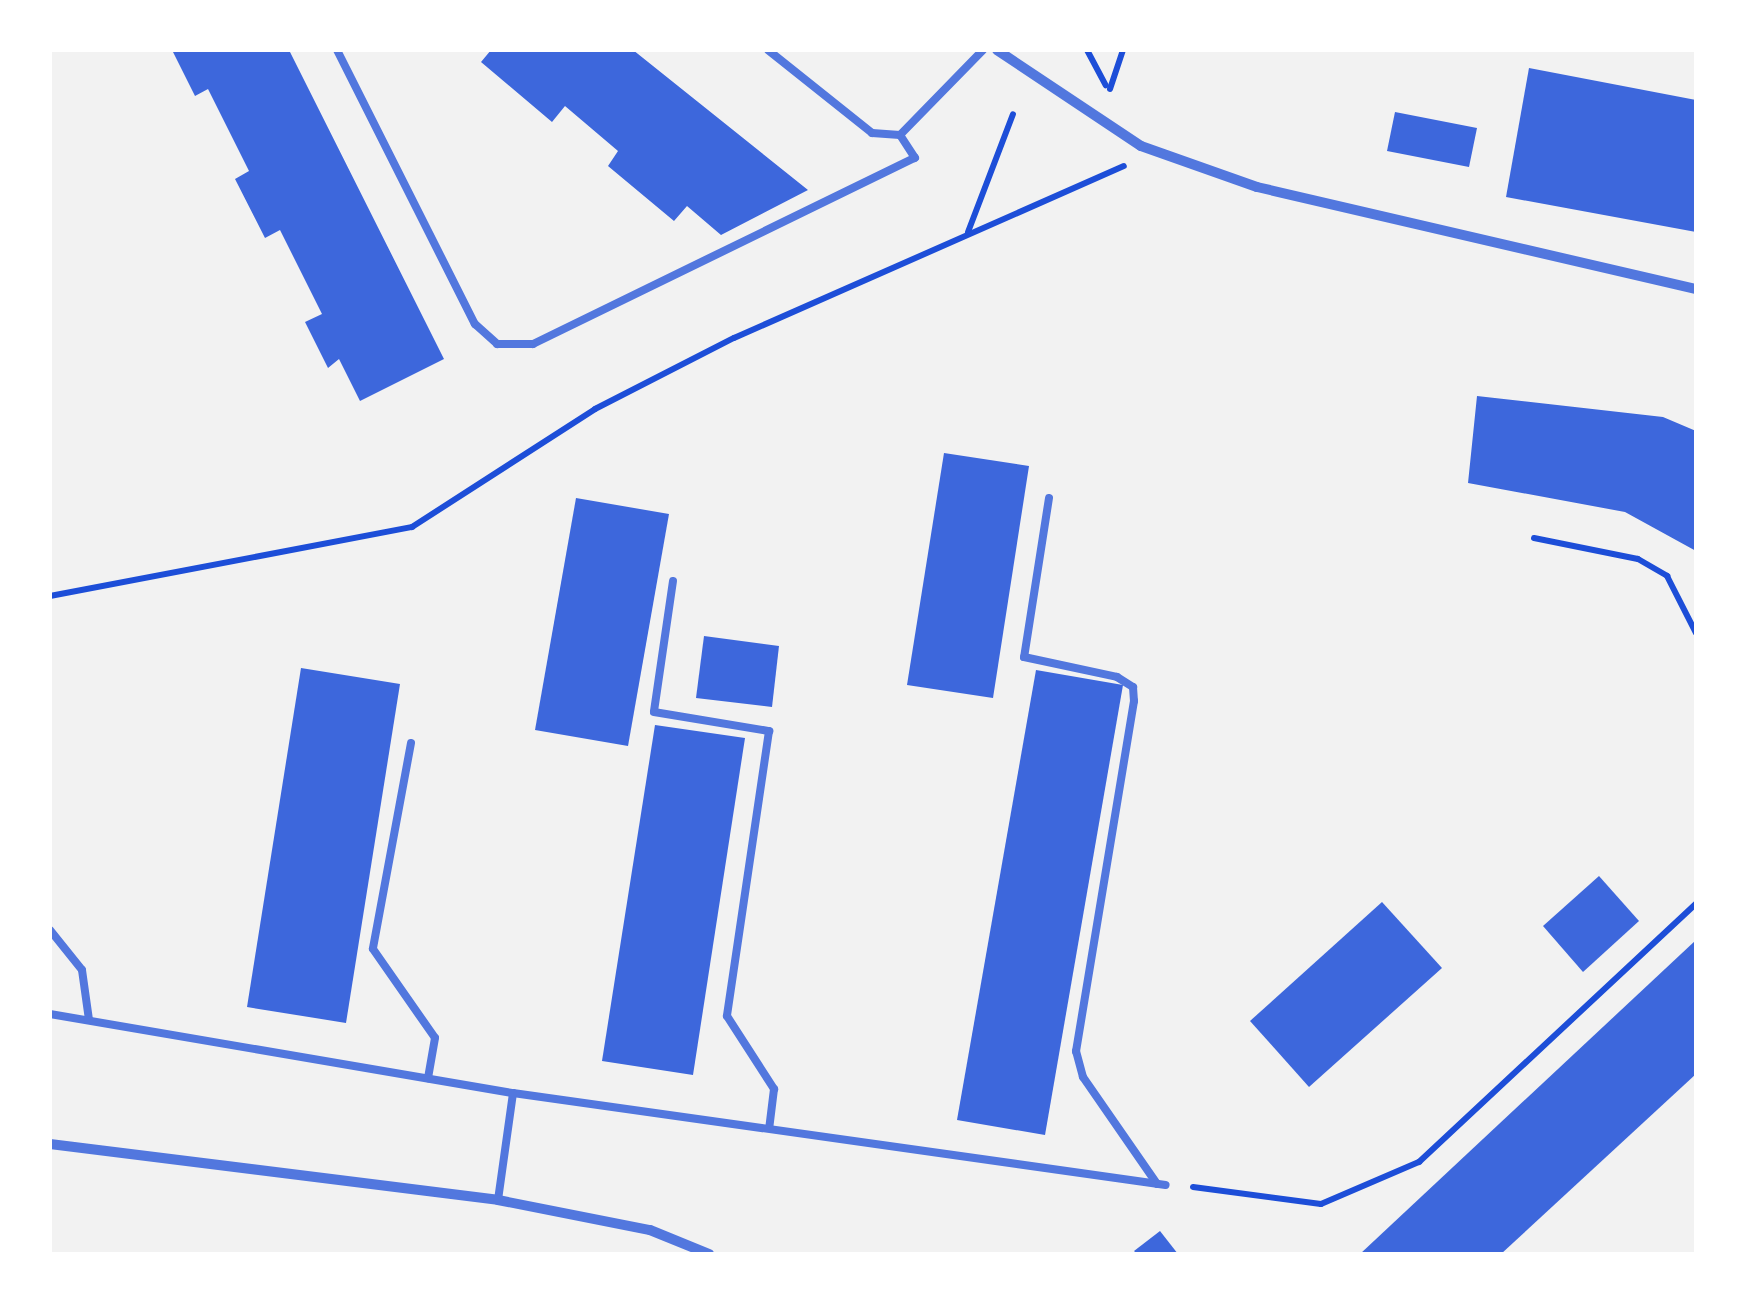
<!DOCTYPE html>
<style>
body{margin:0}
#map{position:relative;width:1746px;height:1304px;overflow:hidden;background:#f2f2f2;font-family:"Playfair Display",serif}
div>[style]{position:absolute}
.building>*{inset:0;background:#3d67dc}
.path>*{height:6px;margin:-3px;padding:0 3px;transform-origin:3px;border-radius:3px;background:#1d4ed8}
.service>*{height:8px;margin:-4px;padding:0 4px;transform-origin:4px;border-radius:4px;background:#5277de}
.minor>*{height:10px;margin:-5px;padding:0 5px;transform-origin:5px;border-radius:5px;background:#5277de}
span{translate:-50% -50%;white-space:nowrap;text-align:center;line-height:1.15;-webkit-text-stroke:8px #fff;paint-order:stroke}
.frame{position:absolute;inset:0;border:52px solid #fff;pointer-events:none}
</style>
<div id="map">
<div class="building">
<div style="clip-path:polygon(172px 50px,289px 50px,444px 359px,360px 401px,339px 359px,328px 368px,305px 322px,322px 314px,280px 230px,265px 238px,235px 179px,249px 171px,208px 89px,195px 96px)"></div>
<div style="clip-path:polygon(491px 50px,633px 50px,808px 190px,721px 235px,687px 206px,674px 221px,608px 166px,618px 151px,565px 106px,552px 122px,481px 62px)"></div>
<div style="clip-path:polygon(1529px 68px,1696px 100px,1696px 232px,1506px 197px)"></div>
<div style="clip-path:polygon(1395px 112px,1477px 128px,1469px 167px,1387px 151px)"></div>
<div style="clip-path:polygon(1477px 396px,1663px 417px,1696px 431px,1696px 551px,1625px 512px,1468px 483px)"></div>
<div style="clip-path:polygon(944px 453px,1029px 466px,993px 698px,907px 685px)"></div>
<div style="clip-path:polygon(576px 498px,669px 514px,628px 746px,535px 730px)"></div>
<div style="clip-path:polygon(704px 636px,779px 646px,772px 707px,696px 698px)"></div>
<div style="clip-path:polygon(301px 668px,400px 684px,346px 1023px,247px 1007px)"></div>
<div style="clip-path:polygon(1036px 670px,1123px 685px,1045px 1135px,957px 1120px)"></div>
<div style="clip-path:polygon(655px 725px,745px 738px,693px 1075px,602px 1061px)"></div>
<div style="clip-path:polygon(1599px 876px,1639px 921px,1583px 972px,1543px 926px)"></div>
<div style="clip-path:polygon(1382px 902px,1442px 968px,1309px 1087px,1250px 1021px)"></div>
<div style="clip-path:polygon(1696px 940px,1696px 1074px,1501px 1254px,1360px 1254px)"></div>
<div style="clip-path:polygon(1160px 1231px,1178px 1254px,1137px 1254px,1134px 1251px)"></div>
</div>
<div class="path">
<div style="left:1087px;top:50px;width:40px;rotate:62deg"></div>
<div style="left:1110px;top:89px;width:41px;rotate:-71.6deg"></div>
<div style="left:968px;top:232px;width:126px;rotate:-69.1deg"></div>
<div style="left:1534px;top:538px;width:106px;rotate:11.4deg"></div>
<div style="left:1638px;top:559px;width:34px;rotate:30deg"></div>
<div style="left:1667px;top:576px;width:64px;rotate:63deg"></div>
<div style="left:50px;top:596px;width:369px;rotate:-10.8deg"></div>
<div style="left:412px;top:527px;width:218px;rotate:-32.8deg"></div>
<div style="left:595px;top:409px;width:156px;rotate:-27.1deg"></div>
<div style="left:734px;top:338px;width:426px;rotate:-23.8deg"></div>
<div style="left:1193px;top:1187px;width:129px;rotate:7.6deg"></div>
<div style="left:1321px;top:1204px;width:107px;rotate:-23.2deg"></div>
<div style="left:1419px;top:1162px;width:379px;rotate:-43deg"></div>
</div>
<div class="service">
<div style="left:337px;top:50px;width:307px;rotate:63.3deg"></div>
<div style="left:475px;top:324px;width:30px;rotate:42deg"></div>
<div style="left:497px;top:344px;width:36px"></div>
<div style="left:533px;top:344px;width:425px;rotate:-26deg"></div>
<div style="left:915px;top:158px;width:27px;rotate:-123deg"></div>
<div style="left:768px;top:50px;width:133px;rotate:38.6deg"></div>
<div style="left:872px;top:133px;width:28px;rotate:4deg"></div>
<div style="left:900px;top:135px;width:119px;rotate:-45.7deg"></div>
<div style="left:1049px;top:498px;width:161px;rotate:98.9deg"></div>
<div style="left:1024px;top:657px;width:95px;rotate:12.1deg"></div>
<div style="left:1117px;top:677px;width:19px;rotate:32deg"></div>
<div style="left:1133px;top:687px;width:14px;rotate:86deg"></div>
<div style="left:1134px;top:701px;width:355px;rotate:99.4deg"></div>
<div style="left:1076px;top:1051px;width:27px;rotate:75deg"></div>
<div style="left:1083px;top:1077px;width:130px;rotate:55.3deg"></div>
<div style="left:673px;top:581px;width:132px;rotate:98.3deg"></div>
<div style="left:654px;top:712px;width:117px;rotate:9.4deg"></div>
<div style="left:769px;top:731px;width:288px;rotate:98.4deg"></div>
<div style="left:727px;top:1016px;width:87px;rotate:57.2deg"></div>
<div style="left:774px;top:1089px;width:38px;rotate:97deg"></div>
<div style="left:411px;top:743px;width:209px;rotate:100.5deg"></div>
<div style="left:373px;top:949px;width:108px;rotate:55.1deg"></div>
<div style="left:435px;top:1038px;width:41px;rotate:99.9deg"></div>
<div style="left:50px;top:930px;width:51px;rotate:51.3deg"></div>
<div style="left:82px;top:970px;width:50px;rotate:82deg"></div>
<div style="left:50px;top:1014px;width:470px;rotate:9.7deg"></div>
<div style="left:513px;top:1093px;width:659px;rotate:8.02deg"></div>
<div style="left:498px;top:1200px;width:108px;rotate:-82deg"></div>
</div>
<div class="minor">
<div style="left:997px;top:50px;width:173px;rotate:33.7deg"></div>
<div style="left:1141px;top:146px;width:123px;rotate:19.5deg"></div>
<div style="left:1257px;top:187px;width:451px;rotate:13.1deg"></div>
<div style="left:50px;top:1144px;width:451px;rotate:7.1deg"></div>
<div style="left:498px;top:1200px;width:155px;rotate:11.2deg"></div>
<div style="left:650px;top:1230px;width:64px;rotate:22.1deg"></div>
</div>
<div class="frame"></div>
</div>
